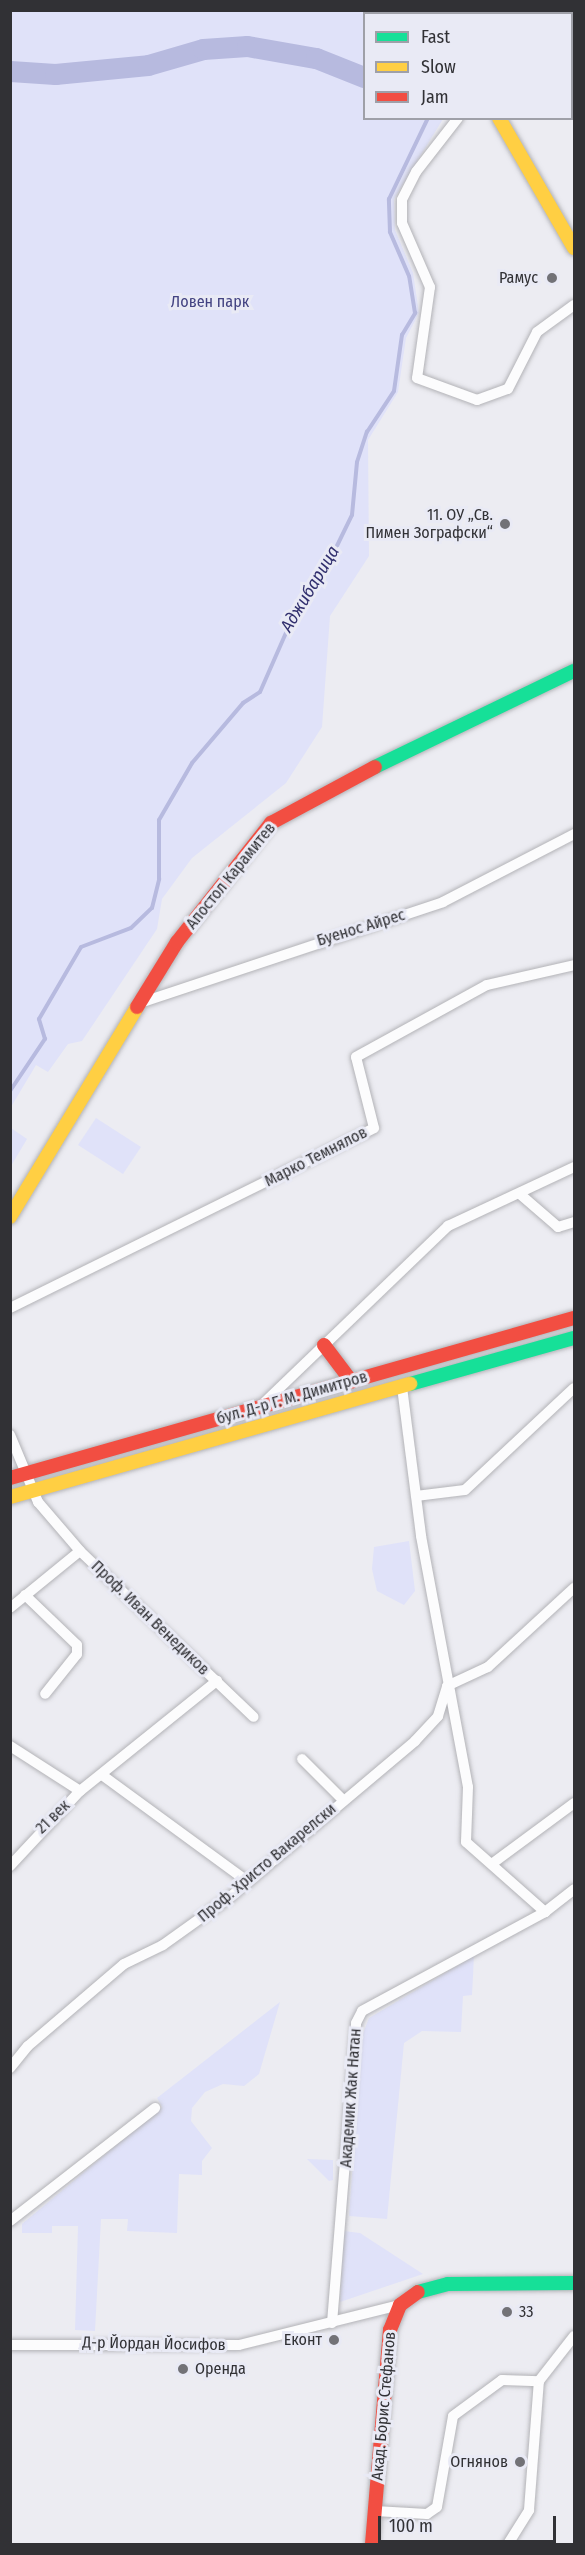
<!DOCTYPE html>
<meta charset="utf-8">
<style>
body{margin:0}
#map{position:relative;width:585px;height:2555px;overflow:hidden;background:#ececf2;font-family:"Fira Sans Condensed",sans-serif}
div>[style]{position:absolute}
.green>*{inset:0;background:#e0e2f9}
.stream>*{height:4px;margin:-2px;padding:0 2px;transform-origin:2px;border-radius:2px;background:#b7badf}
.river>*{height:21px;margin:-10.5px;padding:0 10.5px;transform-origin:10.5px;border-radius:10.5px;background:#b7badf}
.roads{filter:drop-shadow(0 0 2px #b3b3b7) drop-shadow(0 0 2px #b3b3b7)}
.street>*{height:10px;margin:-5px;padding:0 5px;transform-origin:5px;border-radius:5px;background:#fcfcfd}
.fast>*{height:14px;margin:-7px;padding:0 7px;transform-origin:7px;border-radius:7px;background:#16e098}
.slow>*{height:14px;margin:-7px;padding:0 7px;transform-origin:7px;border-radius:7px;background:#ffcf43}
.jam>*{height:14px;margin:-7px;padding:0 7px;transform-origin:7px;border-radius:7px;background:#f24e42}
.dots>*{width:16px;height:16px;translate:-50% -50%;box-sizing:border-box;border:3px solid #e9eaf5;border-radius:50%}
span{translate:-50% -50%;white-space:nowrap;text-align:center;line-height:1.15;-webkit-text-stroke:6px #e9eaf5;paint-order:stroke}
.poi-label{font-size:16px;color:#313135}
.right{translate:-100% -50%;text-align:right}
.left{translate:0 -50%;text-align:left}
.park-label{font-size:16px;color:#434382}
.street-label{font-size:16px;color:#313135}
.water-label{font-size:18px;color:#32306e;font-style:italic}
.frame{position:absolute;inset:0;border:12px solid #313135;pointer-events:none}
.legend{position:absolute;left:363px;top:12px;width:210px;height:108px;box-sizing:border-box;background:#e9eaf5;border:2px solid #9fa0a8;margin:0;padding:8px 10px;list-style:none;font-size:18px;color:#313135}
.legend li{display:flex;align-items:center;gap:12px;height:30px}
.legend b{width:30px;border:2px solid #9fa0a8}
.scale{position:absolute;left:378px;top:2516px;width:178px;height:27px;box-sizing:border-box;border:3px solid #313135;border-top:0;padding-left:8px;font-size:18px;line-height:21px;white-space:nowrap;color:#313135;-webkit-text-stroke:4px #e9eaf5;paint-order:stroke}
</style>
<div id="map">
<div class="green">
<div style="clip-path:polygon(11px 10px,413px 11px,364px 14px,364px 118px,443px 119px,394px 199px,395px 230px,413px 273px,419px 313px,406px 338px,398px 392px,368px 440px,369px 556px,330px 616px,322px 727px,286px 783px,192px 858px,162px 899px,157px 929px,82px 1041px,68px 1044px,48px 1072px,36px 1065px,11px 1107px)"></div>
<div style="clip-path:polygon(457px 11px,574px 11px,574px 93px,572px 14px)"></div>
<div style="clip-path:polygon(96px 1118px,141px 1147px,123px 1174px,78px 1145px)"></div>
<div style="clip-path:polygon(11px 1128px,27px 1139px,11px 1166px)"></div>
<div style="clip-path:polygon(409px 1541px,415px 1591px,404px 1605px,377px 1591px,372px 1569px,374px 1547px)"></div>
<div style="clip-path:polygon(474px 1956px,472px 1995px,463px 1996px,461px 2032px,422px 2031px,404px 2043px,387px 2219px,349px 2216px,362px 2036px,369px 2018px)"></div>
<div style="clip-path:polygon(280px 2002px,259px 2074px,244px 2086px,223px 2084px,205px 2092px,192px 2108px,191px 2121px,212px 2148px,202px 2161px,202px 2175px,179px 2174px,177px 2233px,127px 2231px,128px 2219px,101px 2219px,95px 2331px,75px 2330px,78px 2226px,52px 2226px,52px 2233px,22px 2233px,22px 2224px,162px 2107px,157px 2098px)"></div>
<div style="clip-path:polygon(307px 2159px,333px 2160px,333px 2180px,329px 2181px)"></div>
<div style="clip-path:polygon(344px 2231px,360px 2233px,423px 2274px,340px 2302px)"></div>
</div>
<div class="stream">
<div style="left:10px;top:1091px;width:63px;rotate:-56.1deg"></div>
<div style="left:45px;top:1039px;width:21px;rotate:-107deg"></div>
<div style="left:39px;top:1019px;width:83px;rotate:-59.7deg"></div>
<div style="left:81px;top:947px;width:53px;rotate:-20.8deg"></div>
<div style="left:131px;top:928px;width:29px;rotate:-44deg"></div>
<div style="left:152px;top:908px;width:30px;rotate:-76deg"></div>
<div style="left:159px;top:879px;width:59px;rotate:-90deg"></div>
<div style="left:159px;top:820px;width:66px;rotate:-59.9deg"></div>
<div style="left:192px;top:763px;width:79px;rotate:-49.6deg"></div>
<div style="left:243px;top:703px;width:20px;rotate:-33deg"></div>
<div style="left:260px;top:692px;width:109px;rotate:-66.3deg"></div>
<div style="left:304px;top:592px;width:43px;rotate:-51.5deg"></div>
<div style="left:331px;top:558px;width:48px;rotate:-64deg"></div>
<div style="left:352px;top:515px;width:53px;rotate:-84.6deg"></div>
<div style="left:357px;top:462px;width:32px;rotate:-72deg"></div>
<div style="left:367px;top:432px;width:49px;rotate:-56.6deg"></div>
<div style="left:394px;top:391px;width:57px;rotate:-81.9deg"></div>
<div style="left:402px;top:335px;width:26px;rotate:-59deg"></div>
<div style="left:415px;top:313px;width:37px;rotate:-99deg"></div>
<div style="left:409px;top:276px;width:48px;rotate:-113.4deg"></div>
<div style="left:390px;top:232px;width:33px;rotate:-92deg"></div>
<div style="left:389px;top:199px;width:90px;rotate:-64.3deg"></div>
</div>
<div class="river">
<div style="left:10px;top:71px;width:45px;rotate:3.8deg"></div>
<div style="left:55px;top:74px;width:93px;rotate:-5.5deg"></div>
<div style="left:148px;top:65px;width:57px;rotate:-16.2deg"></div>
<div style="left:203px;top:49px;width:44px;rotate:-3.9deg"></div>
<div style="left:247px;top:46px;width:70px;rotate:9.9deg"></div>
<div style="left:316px;top:58px;width:52px;rotate:21.6deg"></div>
</div>
<div class="roads">
<div class="street">
<div style="left:458px;top:118px;width:68px;rotate:127.9deg"></div>
<div style="left:416px;top:172px;width:31px;rotate:117deg"></div>
<div style="left:402px;top:200px;width:23px;rotate:90deg"></div>
<div style="left:402px;top:223px;width:70px;rotate:66.4deg"></div>
<div style="left:430px;top:287px;width:92px;rotate:98.1deg"></div>
<div style="left:417px;top:378px;width:64px;rotate:20.1deg"></div>
<div style="left:477px;top:400px;width:33px;rotate:-20deg"></div>
<div style="left:508px;top:389px;width:64px;rotate:-63deg"></div>
<div style="left:537px;top:332px;width:46px;rotate:-36.1deg"></div>
<div style="left:140px;top:1003px;width:319px;rotate:-18.4deg"></div>
<div style="left:443px;top:902px;width:148px;rotate:-27.4deg"></div>
<div style="left:521px;top:1195px;width:49px;rotate:40.9deg"></div>
<div style="left:558px;top:1227px;width:17px;rotate:-17deg"></div>
<div style="left:10px;top:1308px;width:406px;rotate:-26.3deg"></div>
<div style="left:374px;top:1128px;width:73px;rotate:-104.2deg"></div>
<div style="left:356px;top:1057px;width:149px;rotate:-28.8deg"></div>
<div style="left:487px;top:985px;width:89px;rotate:-12.9deg"></div>
<div style="left:402px;top:1387px;width:150px;rotate:82.7deg"></div>
<div style="left:421px;top:1536px;width:255px;rotate:79.4deg"></div>
<div style="left:468px;top:1787px;width:55px;rotate:92.1deg"></div>
<div style="left:466px;top:1842px;width:106px;rotate:41.5deg"></div>
<div style="left:263px;top:1404px;width:257px;rotate:-43.9deg"></div>
<div style="left:448px;top:1226px;width:139px;rotate:-25.1deg"></div>
<div style="left:10px;top:1435px;width:73px;rotate:67.3deg"></div>
<div style="left:38px;top:1502px;width:65px;rotate:49.4deg"></div>
<div style="left:80px;top:1551px;width:240px;rotate:43.7deg"></div>
<div style="left:416px;top:1496px;width:49px;rotate:-7deg"></div>
<div style="left:465px;top:1490px;width:149px;rotate:-43.1deg"></div>
<div style="left:25px;top:1595px;width:72px;rotate:43.9deg"></div>
<div style="left:77px;top:1645px;width:9px;rotate:90deg"></div>
<div style="left:77px;top:1654px;width:51px;rotate:128.7deg"></div>
<div style="left:10px;top:1608px;width:90px;rotate:-39.2deg"></div>
<div style="left:447px;top:1686px;width:45px;rotate:-24.9deg"></div>
<div style="left:488px;top:1667px;width:117px;rotate:-42.6deg"></div>
<div style="left:10px;top:1746px;width:83px;rotate:32.7deg"></div>
<div style="left:302px;top:1759px;width:58px;rotate:45deg"></div>
<div style="left:102px;top:1775px;width:181px;rotate:36.2deg"></div>
<div style="left:493px;top:1863px;width:101px;rotate:-36.5deg"></div>
<div style="left:10px;top:1866px;width:103px;rotate:-47deg"></div>
<div style="left:80px;top:1791px;width:176px;rotate:-38.8deg"></div>
<div style="left:10px;top:2068px;width:28px;rotate:-51deg"></div>
<div style="left:28px;top:2046px;width:126px;rotate:-40.5deg"></div>
<div style="left:124px;top:1964px;width:43px;rotate:-26deg"></div>
<div style="left:163px;top:1945px;width:82px;rotate:-35.6deg"></div>
<div style="left:230px;top:1897px;width:242px;rotate:-40.1deg"></div>
<div style="left:415px;top:1741px;width:34px;rotate:-47deg"></div>
<div style="left:438px;top:1716px;width:31px;rotate:-73deg"></div>
<div style="left:10px;top:2221px;width:184px;rotate:-37.9deg"></div>
<div style="left:332px;top:2323px;width:301px;rotate:-85.4deg"></div>
<div style="left:356px;top:2023px;width:13px;rotate:-63deg"></div>
<div style="left:362px;top:2011px;width:208px;rotate:-28.4deg"></div>
<div style="left:545px;top:1912px;width:37px;rotate:-38deg"></div>
<div style="left:10px;top:2345px;width:229px"></div>
<div style="left:239px;top:2345px;width:166px;rotate:-14deg"></div>
<div style="left:375px;top:2511px;width:52px;rotate:3.3deg"></div>
<div style="left:427px;top:2514px;width:12px;rotate:-35deg"></div>
<div style="left:437px;top:2507px;width:92px;rotate:-80deg"></div>
<div style="left:453px;top:2416px;width:61px;rotate:-36.3deg"></div>
<div style="left:502px;top:2380px;width:37px;rotate:2deg"></div>
<div style="left:508px;top:2544px;width:40px;rotate:-58deg"></div>
<div style="left:529px;top:2510px;width:129px;rotate:-85.6deg"></div>
<div style="left:539px;top:2381px;width:57px;rotate:-52.1deg"></div>
</div>
<div class="fast">
<div style="left:375px;top:767px;width:221px;rotate:-25.8deg"></div>
<div style="left:410px;top:1384px;width:170px;rotate:-15.7deg"></div>
<div style="left:418px;top:2292px;width:31px;rotate:-15deg"></div>
<div style="left:448px;top:2284px;width:126px;rotate:-0.5deg"></div>
</div>
<div class="slow">
<div style="left:499px;top:118px;width:150px;rotate:60deg"></div>
<div style="left:10px;top:1217px;width:245px;rotate:-58.8deg"></div>
<div style="left:10px;top:1497px;width:416px;rotate:-15.8deg"></div>
</div>
<div class="jam">
<div style="left:439px;top:10px;width:4px;rotate:76deg"></div>
<div style="left:137px;top:1007px;width:76px;rotate:-58.4deg"></div>
<div style="left:177px;top:942px;width:152px;rotate:-51.7deg"></div>
<div style="left:271px;top:823px;width:118px;rotate:-28.3deg"></div>
<div style="left:324px;top:1345px;width:46px;rotate:52.9deg"></div>
<div style="left:10px;top:1478px;width:586px;rotate:-15.84deg"></div>
<div style="left:372px;top:2544px;width:215px;rotate:-85.2deg"></div>
<div style="left:390px;top:2330px;width:27px;rotate:-68deg"></div>
<div style="left:400px;top:2305px;width:22px;rotate:-36deg"></div>
</div>
</div>
<div class="dots">
<div style="left:552px;top:278px;background:#727277"></div>
<div style="left:505px;top:524px;background:#727277"></div>
<div style="left:507px;top:2312px;background:#727277"></div>
<div style="left:334px;top:2340px;background:#727277"></div>
<div style="left:183px;top:2369px;background:#727277"></div>
<div style="left:520px;top:2462px;background:#727277"></div>
</div>
<div class="poi-label">
<span class="right" style="left:538px;top:278px">Рамус</span>
<span class="right" style="left:493px;top:524px">11. ОУ „Св.<br>Пимен Зографски“</span>
<span class="left" style="left:519px;top:2312px">33</span>
<span class="right" style="left:322px;top:2340px">Еконт</span>
<span class="left" style="left:195px;top:2369px">Оренда</span>
<span class="right" style="left:508px;top:2462px">Огнянов</span>
</div>
<div class="park-label">
<span style="left:210px;top:302px">Ловен парк</span>
</div>
<div class="street-label">
<span style="left:231px;top:876px;rotate:-51deg">Апостол Карамитев</span>
<span style="left:361px;top:928px;rotate:-17deg">Буенос Айрес</span>
<span style="left:316px;top:1157px;rotate:-27deg">Марко Темнялов</span>
<span style="left:292px;top:1398px;rotate:-16deg">бул. Д-р Г. М. Димитров</span>
<span style="left:150px;top:1618px;rotate:44deg">Проф. Иван Венедиков</span>
<span style="left:53px;top:1817px;rotate:-44deg">21 век</span>
<span style="left:267px;top:1863px;rotate:-40deg">Проф. Христо Вакарелски</span>
<span style="left:351px;top:2098px;rotate:-86deg">Академик Жак Натан</span>
<span style="left:154px;top:2344px;rotate:1deg">Д-р Йордан Йосифов</span>
<span style="left:384px;top:2406px;rotate:-85deg">Акад. Борис Стефанов</span>
</div>
<div class="water-label">
<span style="left:310px;top:589px;rotate:-59deg">Аджибарица</span>
</div>
<div class="frame"></div>
<ul class="legend">
<li><b style="height:8px;background:#16e098"></b>Fast</li>
<li><b style="height:8px;background:#ffcf43"></b>Slow</li>
<li><b style="height:8px;background:#f24e42"></b>Jam</li>
</ul>
<div class="scale">100 m</div>
</div>
